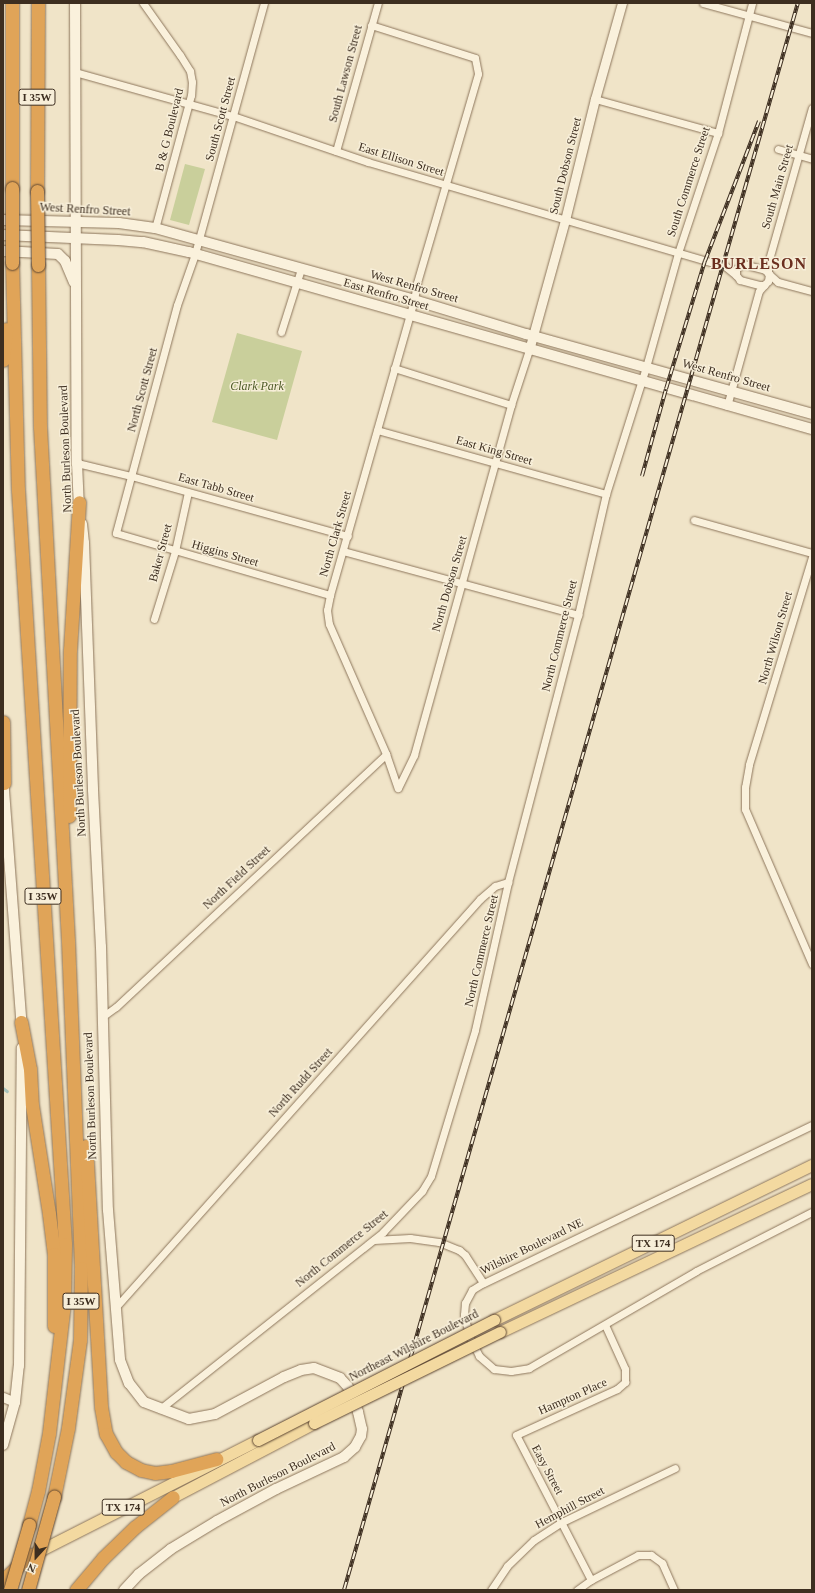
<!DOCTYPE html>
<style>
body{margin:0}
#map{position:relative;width:815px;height:1593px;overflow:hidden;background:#f0e4c8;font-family:Georgia,serif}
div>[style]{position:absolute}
.green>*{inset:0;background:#c9cf9b}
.stream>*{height:2.5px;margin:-1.25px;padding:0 1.25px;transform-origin:1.25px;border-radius:1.25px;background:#a9c4bc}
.roads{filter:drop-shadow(0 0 1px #8d765c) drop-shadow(0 0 1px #8d765c)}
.minor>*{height:7px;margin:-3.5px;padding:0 3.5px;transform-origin:3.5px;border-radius:3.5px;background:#faf1dc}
.tertiary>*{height:9px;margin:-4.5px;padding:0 4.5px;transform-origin:4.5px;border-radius:4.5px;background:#faf1dc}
.secondary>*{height:10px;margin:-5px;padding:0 5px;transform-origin:5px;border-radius:5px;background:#faf1dc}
.primary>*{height:11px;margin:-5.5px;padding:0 5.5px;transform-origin:5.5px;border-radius:5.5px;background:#f3d9a0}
.motorway>*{height:13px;margin:-6.5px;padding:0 6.5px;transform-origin:6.5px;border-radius:6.5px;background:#e0a458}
.rail>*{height:4px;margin-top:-2px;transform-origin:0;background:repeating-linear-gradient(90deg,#f7eed8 0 8px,#3d2e20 0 16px);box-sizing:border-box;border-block:1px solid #3d2e20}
.bridges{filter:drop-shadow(0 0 1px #5b4430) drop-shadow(0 0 1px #5b4430)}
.primary-bridge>*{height:11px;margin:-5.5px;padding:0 5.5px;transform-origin:5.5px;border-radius:5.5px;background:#f3d9a0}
.motorway-bridge>*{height:13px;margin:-6.5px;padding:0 6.5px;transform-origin:6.5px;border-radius:6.5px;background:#e0a458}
span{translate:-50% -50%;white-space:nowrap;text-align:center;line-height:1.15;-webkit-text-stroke:3px #f7eed8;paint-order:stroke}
.shield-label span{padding:1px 3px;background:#f7eed8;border:1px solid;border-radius:3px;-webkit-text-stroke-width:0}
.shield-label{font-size:11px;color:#3d2e20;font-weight:700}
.street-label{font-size:12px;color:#3d2e20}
.park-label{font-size:12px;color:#4d5a26;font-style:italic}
.district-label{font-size:16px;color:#6b2e1e;font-weight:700;letter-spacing:1px}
.frame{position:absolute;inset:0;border:4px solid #3d2e20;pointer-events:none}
.north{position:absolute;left:16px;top:1537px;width:40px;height:40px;-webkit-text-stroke:3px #f7eed8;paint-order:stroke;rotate:201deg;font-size:11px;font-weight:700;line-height:16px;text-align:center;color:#3d2e20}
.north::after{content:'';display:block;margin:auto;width:14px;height:18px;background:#3d2e20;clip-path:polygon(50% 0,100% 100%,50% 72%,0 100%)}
</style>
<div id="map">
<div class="green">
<div style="clip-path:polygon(185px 164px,205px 169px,189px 225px,170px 220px)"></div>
<div style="clip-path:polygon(237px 333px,302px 351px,277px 440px,212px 422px)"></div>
</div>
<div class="stream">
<div style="left:3px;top:1088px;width:5px;rotate:37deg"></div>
</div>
<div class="roads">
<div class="minor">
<div style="left:143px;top:3px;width:64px;rotate:54.6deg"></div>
<div style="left:180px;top:55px;width:19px;rotate:58deg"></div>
<div style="left:190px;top:71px;width:11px;rotate:80deg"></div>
<div style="left:192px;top:82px;width:13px;rotate:94deg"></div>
<div style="left:191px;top:95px;width:138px;rotate:105.1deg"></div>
<div style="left:264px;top:3px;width:260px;rotate:105.4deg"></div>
<div style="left:195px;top:254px;width:54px;rotate:109.4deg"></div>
<div style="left:177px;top:305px;width:236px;rotate:105deg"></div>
<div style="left:116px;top:533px;width:223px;rotate:16.2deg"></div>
<div style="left:703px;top:3px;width:113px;rotate:15.4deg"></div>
<div style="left:371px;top:25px;width:109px;rotate:17.6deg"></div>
<div style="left:475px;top:58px;width:16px;rotate:79deg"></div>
<div style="left:478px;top:74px;width:218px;rotate:106.3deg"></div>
<div style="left:417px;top:283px;width:17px;rotate:100deg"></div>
<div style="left:414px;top:300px;width:307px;rotate:105.9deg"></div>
<div style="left:330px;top:595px;width:15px;rotate:101deg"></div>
<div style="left:327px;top:610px;width:14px;rotate:82deg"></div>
<div style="left:329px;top:624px;width:142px;rotate:66.3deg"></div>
<div style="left:386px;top:754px;width:36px;rotate:71deg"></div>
<div style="left:398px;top:788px;width:37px;rotate:-64deg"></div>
<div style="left:414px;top:755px;width:363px;rotate:-74.5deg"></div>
<div style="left:511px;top:405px;width:58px;rotate:-71.9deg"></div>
<div style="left:75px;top:72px;width:164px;rotate:15.6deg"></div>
<div style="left:233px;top:116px;width:143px;rotate:18.8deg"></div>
<div style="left:368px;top:162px;width:373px;rotate:16.3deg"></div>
<div style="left:726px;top:267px;width:13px;rotate:39deg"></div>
<div style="left:595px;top:99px;width:128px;rotate:15.5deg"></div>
<div style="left:778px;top:149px;width:35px;rotate:16deg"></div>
<div style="left:336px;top:151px;width:154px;rotate:-74.2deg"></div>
<div style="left:743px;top:264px;width:23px;rotate:15deg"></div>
<div style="left:765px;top:270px;width:6px;rotate:45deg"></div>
<div style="left:769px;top:274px;width:7px;rotate:98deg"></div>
<div style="left:768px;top:281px;width:6px;rotate:135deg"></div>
<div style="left:764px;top:285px;width:5px;rotate:180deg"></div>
<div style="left:759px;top:285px;width:20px;rotate:-165deg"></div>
<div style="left:740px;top:280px;width:6px;rotate:-129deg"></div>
<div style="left:736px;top:275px;width:6px;rotate:-90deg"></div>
<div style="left:736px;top:269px;width:9px;rotate:-36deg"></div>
<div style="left:768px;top:273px;width:10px;rotate:-90deg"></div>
<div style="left:768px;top:263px;width:161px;rotate:-74.2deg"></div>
<div style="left:769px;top:274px;width:12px;rotate:42deg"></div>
<div style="left:778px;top:282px;width:35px;rotate:15deg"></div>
<div style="left:281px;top:332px;width:66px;rotate:-72.4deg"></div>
<div style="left:394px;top:368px;width:123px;rotate:17.5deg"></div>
<div style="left:727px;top:406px;width:119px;rotate:-74.5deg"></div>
<div style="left:759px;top:291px;width:9px;rotate:-49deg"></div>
<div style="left:377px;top:430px;width:238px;rotate:15.6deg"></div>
<div style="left:77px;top:463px;width:56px;rotate:13.5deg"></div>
<div style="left:131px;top:476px;width:225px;rotate:15.5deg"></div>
<div style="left:694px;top:520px;width:123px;rotate:15.6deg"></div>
<div style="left:343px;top:551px;width:244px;rotate:15.2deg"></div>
<div style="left:812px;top:557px;width:217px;rotate:106.9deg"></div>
<div style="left:749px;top:765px;width:22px;rotate:100deg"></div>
<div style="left:745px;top:787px;width:22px;rotate:90deg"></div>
<div style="left:745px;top:809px;width:169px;rotate:66.6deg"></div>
<div style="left:154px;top:619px;width:71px;rotate:-72.8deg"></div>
<div style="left:175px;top:551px;width:60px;rotate:-77.6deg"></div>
<div style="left:102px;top:1017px;width:17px;rotate:-36deg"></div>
<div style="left:116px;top:1007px;width:370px;rotate:-43.1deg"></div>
<div style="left:812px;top:1125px;width:365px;rotate:154.3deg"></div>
<div style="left:483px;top:1283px;width:13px;rotate:148deg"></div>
<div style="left:472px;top:1290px;width:15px;rotate:118deg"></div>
<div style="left:465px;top:1303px;width:12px;rotate:95deg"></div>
<div style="left:464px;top:1315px;width:24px;rotate:75deg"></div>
<div style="left:470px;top:1338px;width:20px;rotate:63deg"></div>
<div style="left:479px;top:1356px;width:20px;rotate:41deg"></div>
<div style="left:494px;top:1369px;width:17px;rotate:7deg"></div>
<div style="left:511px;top:1371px;width:18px;rotate:-9deg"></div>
<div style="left:529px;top:1368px;width:193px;rotate:-30.1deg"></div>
<div style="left:696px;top:1271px;width:130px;rotate:-27deg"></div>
<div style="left:374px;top:1240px;width:36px;rotate:-3deg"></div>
<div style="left:410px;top:1238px;width:29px;rotate:8deg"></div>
<div style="left:439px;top:1242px;width:22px;rotate:22deg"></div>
<div style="left:459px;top:1250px;width:8px;rotate:40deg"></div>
<div style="left:465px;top:1255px;width:33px;rotate:57deg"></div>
<div style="left:115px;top:1308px;width:548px;rotate:-48.25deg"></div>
<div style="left:480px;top:899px;width:20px;rotate:-41deg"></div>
<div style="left:495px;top:886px;width:14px;rotate:-17deg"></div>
<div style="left:160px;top:1409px;width:285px;rotate:-38.4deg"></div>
<div style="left:383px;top:1232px;width:57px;rotate:-46.4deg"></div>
<div style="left:422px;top:1191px;width:17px;rotate:-59deg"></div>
<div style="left:431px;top:1176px;width:152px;rotate:-73.2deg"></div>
<div style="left:475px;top:1030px;width:152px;rotate:-77.4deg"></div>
<div style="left:508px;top:882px;width:276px;rotate:-75.3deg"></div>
<div style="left:578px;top:615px;width:124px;rotate:-77deg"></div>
<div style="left:606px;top:494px;width:133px;rotate:-72.5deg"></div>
<div style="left:646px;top:367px;width:118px;rotate:-74.3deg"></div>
<div style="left:678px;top:253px;width:126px;rotate:-71.6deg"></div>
<div style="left:718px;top:133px;width:134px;rotate:-75.3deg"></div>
<div style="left:591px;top:1580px;width:163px;rotate:-117.3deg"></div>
<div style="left:516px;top:1435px;width:111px;rotate:-24.5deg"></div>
<div style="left:617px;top:1389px;width:11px;rotate:-41deg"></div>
<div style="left:625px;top:1382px;width:13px;rotate:-90deg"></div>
<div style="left:625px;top:1369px;width:48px;rotate:-114.4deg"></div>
<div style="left:491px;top:1590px;width:29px;rotate:-56deg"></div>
<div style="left:507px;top:1566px;width:37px;rotate:-44deg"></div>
<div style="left:534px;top:1540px;width:33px;rotate:-33deg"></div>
<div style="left:562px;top:1522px;width:125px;rotate:-25.5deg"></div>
<div style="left:577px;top:1590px;width:17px;rotate:-36deg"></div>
<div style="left:591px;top:1580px;width:53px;rotate:-28deg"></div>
<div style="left:638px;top:1555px;width:13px"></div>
<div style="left:651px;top:1555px;width:14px;rotate:36deg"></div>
<div style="left:662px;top:1563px;width:30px;rotate:66deg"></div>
</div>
<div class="tertiary">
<div style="left:529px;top:350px;width:135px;rotate:-74.5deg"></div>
<div style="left:565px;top:220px;width:125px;rotate:-76.1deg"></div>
<div style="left:595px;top:99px;width:100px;rotate:-74.3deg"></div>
<div style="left:3px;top:1397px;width:13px;rotate:23deg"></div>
</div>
<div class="secondary">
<div style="left:75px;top:3px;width:460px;rotate:89.8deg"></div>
<div style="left:77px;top:463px;width:45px;rotate:87.5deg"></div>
<div style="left:3px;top:220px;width:116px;rotate:1.5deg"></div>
<div style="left:119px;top:223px;width:36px;rotate:8deg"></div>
<div style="left:155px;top:228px;width:269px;rotate:15.5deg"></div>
<div style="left:414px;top:300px;width:117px;rotate:16.9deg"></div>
<div style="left:526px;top:334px;width:297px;rotate:15.6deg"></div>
<div style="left:3px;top:235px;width:115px;rotate:2.5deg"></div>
<div style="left:118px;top:240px;width:25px;rotate:5deg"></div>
<div style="left:143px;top:242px;width:47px;rotate:12.3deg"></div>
<div style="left:189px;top:252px;width:648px;rotate:15.86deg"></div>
<div style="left:3px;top:251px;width:55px;rotate:3.1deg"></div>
<div style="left:58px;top:254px;width:10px;rotate:45deg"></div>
<div style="left:65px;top:261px;width:23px;rotate:67deg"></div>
<div style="left:82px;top:524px;width:19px;rotate:84deg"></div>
<div style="left:84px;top:543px;width:247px;rotate:87.9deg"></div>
<div style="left:93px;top:790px;width:157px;rotate:87.1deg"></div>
<div style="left:101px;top:947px;width:263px;rotate:88.5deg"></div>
<div style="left:108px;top:1210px;width:150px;rotate:85.4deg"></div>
<div style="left:120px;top:1360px;width:25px;rotate:69deg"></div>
<div style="left:129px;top:1383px;width:24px;rotate:52deg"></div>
<div style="left:144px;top:1402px;width:48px;rotate:20.7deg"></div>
<div style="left:189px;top:1419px;width:26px;rotate:-11deg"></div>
<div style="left:215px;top:1414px;width:78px;rotate:-28.2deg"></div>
<div style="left:284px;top:1377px;width:18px;rotate:-22deg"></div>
<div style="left:301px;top:1370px;width:13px;rotate:-9deg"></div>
<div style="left:314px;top:1368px;width:28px;rotate:21deg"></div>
<div style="left:340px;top:1378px;width:12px;rotate:48deg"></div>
<div style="left:348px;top:1387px;width:27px;rotate:68deg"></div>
<div style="left:358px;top:1412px;width:17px;rotate:77deg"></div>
<div style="left:362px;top:1429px;width:7px;rotate:98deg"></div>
<div style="left:361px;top:1436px;width:13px;rotate:119deg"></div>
<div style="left:355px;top:1447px;width:15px;rotate:138deg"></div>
<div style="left:344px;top:1457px;width:75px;rotate:154.8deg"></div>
<div style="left:276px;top:1489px;width:67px;rotate:151.5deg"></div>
<div style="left:217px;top:1521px;width:54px;rotate:148.7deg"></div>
<div style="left:171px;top:1549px;width:41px;rotate:142deg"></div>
<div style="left:139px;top:1574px;width:22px;rotate:133deg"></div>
<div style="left:3px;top:777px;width:252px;rotate:85.7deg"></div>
<div style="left:3px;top:1445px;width:45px;rotate:-74.4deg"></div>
<div style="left:15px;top:1402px;width:36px;rotate:-84deg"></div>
<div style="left:19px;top:1366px;width:318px;rotate:-89.5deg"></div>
</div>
<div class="primary">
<div style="left:494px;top:1320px;width:354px;rotate:-26deg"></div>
<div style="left:500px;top:1332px;width:345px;rotate:-25.4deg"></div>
<div style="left:173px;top:1497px;width:159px;rotate:-27.7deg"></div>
<div style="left:33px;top:1554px;width:252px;rotate:-26.9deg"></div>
</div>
<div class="motorway">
<div style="left:12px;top:3px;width:185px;rotate:90deg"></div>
<div style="left:37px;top:191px;width:188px;rotate:-89.7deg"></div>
<div style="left:12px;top:263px;width:227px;rotate:88.5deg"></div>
<div style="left:18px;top:490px;width:755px;rotate:86.43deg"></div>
<div style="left:65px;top:1244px;width:59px;rotate:91deg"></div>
<div style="left:64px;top:1303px;width:131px;rotate:96.6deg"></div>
<div style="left:49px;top:1433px;width:59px;rotate:100.7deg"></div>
<div style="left:38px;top:1491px;width:35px;rotate:105deg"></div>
<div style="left:38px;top:265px;width:162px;rotate:89.3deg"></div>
<div style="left:40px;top:427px;width:515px;rotate:86.88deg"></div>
<div style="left:68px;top:941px;width:327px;rotate:87.7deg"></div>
<div style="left:81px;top:1268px;width:72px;rotate:90.8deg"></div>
<div style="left:80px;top:1340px;width:89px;rotate:97.8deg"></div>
<div style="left:68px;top:1428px;width:70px;rotate:101.5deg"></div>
<div style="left:3px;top:360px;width:31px;rotate:-84deg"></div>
<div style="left:3px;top:722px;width:61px;rotate:89.1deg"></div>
<div style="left:69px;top:816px;width:166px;rotate:-89.7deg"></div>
<div style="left:70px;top:650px;width:148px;rotate:-86.5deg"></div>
<div style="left:21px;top:1022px;width:48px;rotate:79.2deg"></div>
<div style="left:30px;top:1069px;width:36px;rotate:87deg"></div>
<div style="left:32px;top:1105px;width:110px;rotate:81.1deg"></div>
<div style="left:49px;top:1214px;width:40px;rotate:82.9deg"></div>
<div style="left:54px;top:1254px;width:72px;rotate:90deg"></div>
<div style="left:86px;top:1146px;width:261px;rotate:86.7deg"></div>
<div style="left:101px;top:1407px;width:27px;rotate:80deg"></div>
<div style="left:106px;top:1434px;width:21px;rotate:61deg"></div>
<div style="left:116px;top:1452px;width:14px;rotate:45deg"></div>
<div style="left:126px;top:1462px;width:17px;rotate:28deg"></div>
<div style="left:141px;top:1470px;width:14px;rotate:12deg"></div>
<div style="left:155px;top:1473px;width:16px;rotate:-7deg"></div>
<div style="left:171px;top:1471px;width:47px;rotate:-14.9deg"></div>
<div style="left:3px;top:1580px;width:37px;rotate:-43deg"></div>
<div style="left:76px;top:1590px;width:42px;rotate:-49.8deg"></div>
<div style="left:103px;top:1558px;width:45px;rotate:-44.1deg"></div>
<div style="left:135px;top:1527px;width:48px;rotate:-38.3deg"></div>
</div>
</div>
<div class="rail">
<div style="left:642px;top:476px;width:90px;rotate:-74.6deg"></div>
<div style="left:666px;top:389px;width:134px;rotate:-73.1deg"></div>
<div style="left:705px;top:261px;width:150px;rotate:-68.9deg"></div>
<div style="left:344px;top:1590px;width:1651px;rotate:-74.04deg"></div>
</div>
<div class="bridges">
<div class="primary-bridge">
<div style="left:314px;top:1423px;width:207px;rotate:-26.1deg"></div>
<div style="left:258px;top:1440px;width:265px;rotate:-27deg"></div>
</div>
<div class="motorway-bridge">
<div style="left:37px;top:191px;width:74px;rotate:89.2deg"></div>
<div style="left:12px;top:263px;width:75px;rotate:-90deg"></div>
<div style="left:10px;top:1590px;width:68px;rotate:-73.7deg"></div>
<div style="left:28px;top:1590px;width:97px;rotate:-74.4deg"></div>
</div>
</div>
<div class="shield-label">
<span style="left:37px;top:97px">I 35W</span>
<span style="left:43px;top:896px">I 35W</span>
<span style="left:653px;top:1243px">TX 174</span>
<span style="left:81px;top:1301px">I 35W</span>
<span style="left:123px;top:1507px">TX 174</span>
</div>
<div class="street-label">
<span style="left:346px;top:74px;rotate:-75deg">South Lawson Street</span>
<span style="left:221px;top:119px;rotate:-75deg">South Scott Street</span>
<span style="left:170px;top:130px;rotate:-76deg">B &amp; G Boulevard</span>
<span style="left:401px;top:160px;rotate:17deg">East Ellison Street</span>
<span style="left:566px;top:166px;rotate:-76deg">South Dobson Street</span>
<span style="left:689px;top:182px;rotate:-72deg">South Commerce Street</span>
<span style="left:778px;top:187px;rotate:-74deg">South Main Street</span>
<span style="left:85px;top:210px;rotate:3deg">West Renfro Street</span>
<span style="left:414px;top:287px;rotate:16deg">West Renfro Street</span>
<span style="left:386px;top:295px;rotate:16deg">East Renfro Street</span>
<span style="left:726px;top:376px;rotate:16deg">West Renfro Street</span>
<span style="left:143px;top:390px;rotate:-75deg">North Scott Street</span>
<span style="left:66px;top:449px;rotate:-92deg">North Burleson Boulevard</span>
<span style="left:494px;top:451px;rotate:16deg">East King Street</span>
<span style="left:216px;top:488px;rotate:16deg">East Tabb Street</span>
<span style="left:336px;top:534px;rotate:-74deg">North Clark Street</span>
<span style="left:161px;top:553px;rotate:-75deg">Baker Street</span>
<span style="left:225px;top:554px;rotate:16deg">Higgins Street</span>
<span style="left:450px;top:584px;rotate:-74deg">North Dobson Street</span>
<span style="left:560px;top:636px;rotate:-76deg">North Commerce Street</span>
<span style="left:776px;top:638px;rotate:-74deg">North Wilson Street</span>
<span style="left:79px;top:773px;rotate:-93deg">North Burleson Boulevard</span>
<span style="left:237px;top:878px;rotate:-43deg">North Field Street</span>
<span style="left:482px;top:951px;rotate:-77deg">North Commerce Street</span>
<span style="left:301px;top:1083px;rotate:-48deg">North Rudd Street</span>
<span style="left:91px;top:1096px;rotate:-92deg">North Burleson Boulevard</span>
<span style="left:532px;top:1247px;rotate:-26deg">Wilshire Boulevard NE</span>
<span style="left:342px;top:1249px;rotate:-39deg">North Commerce Street</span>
<span style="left:414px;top:1346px;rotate:-27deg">Northeast Wilshire Boulevard</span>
<span style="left:573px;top:1397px;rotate:-24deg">Hampton Place</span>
<span style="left:547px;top:1470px;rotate:62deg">Easy Street</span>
<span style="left:278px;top:1475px;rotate:-27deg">North Burleson Boulevard</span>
<span style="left:570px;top:1508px;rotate:-28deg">Hemphill Street</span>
</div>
<div class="park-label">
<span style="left:257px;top:387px">Clark Park</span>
</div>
<div class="district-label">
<span style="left:759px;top:264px">BURLESON</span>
</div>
<div class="frame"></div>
<div class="north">N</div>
</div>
